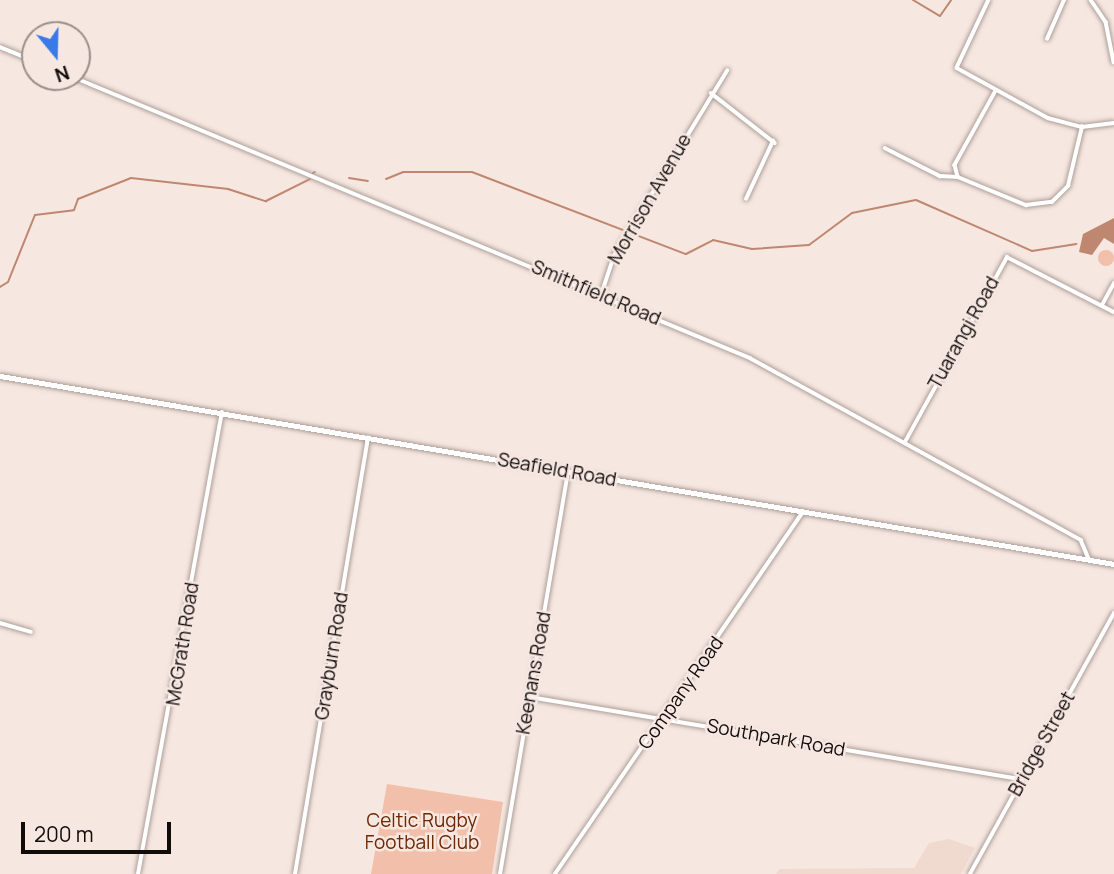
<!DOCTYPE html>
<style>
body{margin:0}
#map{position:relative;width:1114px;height:874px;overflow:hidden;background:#f7e7e1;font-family:Manrope,sans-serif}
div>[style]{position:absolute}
.built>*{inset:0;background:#f0dad0}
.green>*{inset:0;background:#f1bfaa}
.round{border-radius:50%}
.water>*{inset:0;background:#bf876f}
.stream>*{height:2px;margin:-1px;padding:0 1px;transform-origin:1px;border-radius:1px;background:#bf876f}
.roads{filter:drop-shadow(0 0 2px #ac9e98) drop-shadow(0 0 2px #ac9e98)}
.minor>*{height:3.5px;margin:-1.75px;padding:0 1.75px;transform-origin:1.75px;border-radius:1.75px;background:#fff}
.tertiary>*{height:5px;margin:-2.5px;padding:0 2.5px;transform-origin:2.5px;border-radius:2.5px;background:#fff}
span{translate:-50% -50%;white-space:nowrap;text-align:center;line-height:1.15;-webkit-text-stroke:5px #f7e7e1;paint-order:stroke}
.street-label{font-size:19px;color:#110c0a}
.park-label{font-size:19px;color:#6c2802}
.north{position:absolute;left:21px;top:21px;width:70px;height:70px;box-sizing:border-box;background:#f7e7e1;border:2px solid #9b8f8b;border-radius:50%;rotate:161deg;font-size:19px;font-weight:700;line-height:28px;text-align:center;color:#110c0a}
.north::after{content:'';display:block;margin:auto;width:24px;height:32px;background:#3a79e8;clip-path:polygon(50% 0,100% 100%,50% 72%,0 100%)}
.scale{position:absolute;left:21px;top:822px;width:150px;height:32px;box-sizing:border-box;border:4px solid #110c0a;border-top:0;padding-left:9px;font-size:21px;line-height:24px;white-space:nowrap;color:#110c0a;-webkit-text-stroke:5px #f7e7e1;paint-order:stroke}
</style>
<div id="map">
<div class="built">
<div style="clip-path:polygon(949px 839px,975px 848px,961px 874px,776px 874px,779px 869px,914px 868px,929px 843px)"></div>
</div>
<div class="green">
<div class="round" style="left:1098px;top:250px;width:16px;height:16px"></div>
<div style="clip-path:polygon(387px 784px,503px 802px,492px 874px,371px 874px)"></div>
</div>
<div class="water">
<div style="clip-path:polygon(1114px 218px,1114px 244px,1104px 238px,1092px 255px,1079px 252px,1083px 234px)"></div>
</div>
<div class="stream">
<div style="left:913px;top:0;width:31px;rotate:31deg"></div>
<div style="left:940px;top:16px;width:19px;rotate:-55deg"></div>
<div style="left:313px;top:173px;width:2px;rotate:-27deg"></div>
<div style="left:349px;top:178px;width:19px;rotate:9deg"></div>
<div style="left:386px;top:179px;width:18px;rotate:-22deg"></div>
<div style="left:403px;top:172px;width:69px"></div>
<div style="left:472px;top:172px;width:229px;rotate:21deg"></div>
<div style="left:686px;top:254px;width:30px;rotate:-27deg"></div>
<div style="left:713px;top:240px;width:40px;rotate:13deg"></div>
<div style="left:752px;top:249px;width:57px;rotate:-4deg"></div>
<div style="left:809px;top:245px;width:54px;rotate:-36.7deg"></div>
<div style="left:852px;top:213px;width:65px;rotate:-11.5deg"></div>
<div style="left:916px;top:200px;width:127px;rotate:23.7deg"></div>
<div style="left:1032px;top:251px;width:45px;rotate:-9deg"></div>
<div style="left:0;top:287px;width:9px;rotate:-32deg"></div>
<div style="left:8px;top:282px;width:72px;rotate:-68.1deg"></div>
<div style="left:35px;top:215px;width:39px;rotate:-7deg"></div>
<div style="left:74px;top:210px;width:12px;rotate:-70deg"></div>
<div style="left:78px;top:199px;width:57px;rotate:-21.6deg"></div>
<div style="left:131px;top:178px;width:98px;rotate:6.5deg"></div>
<div style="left:228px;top:189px;width:40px;rotate:18deg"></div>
<div style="left:266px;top:201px;width:49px;rotate:-26.6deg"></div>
</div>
<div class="roads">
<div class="minor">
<div style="left:989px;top:0;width:75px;rotate:115.2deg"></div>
<div style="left:957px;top:68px;width:104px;rotate:28.8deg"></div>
<div style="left:1048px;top:118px;width:35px;rotate:15deg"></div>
<div style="left:1082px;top:127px;width:32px;rotate:-7deg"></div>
<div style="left:1091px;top:0;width:27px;rotate:56deg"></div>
<div style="left:1106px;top:22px;width:41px;rotate:78.7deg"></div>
<div style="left:1047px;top:39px;width:43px;rotate:-66.4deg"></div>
<div style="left:0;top:47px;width:38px;rotate:22deg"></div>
<div style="left:73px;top:77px;width:733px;rotate:22.54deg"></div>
<div style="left:750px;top:358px;width:378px;rotate:28.8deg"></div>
<div style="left:1081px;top:540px;width:21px;rotate:67deg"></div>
<div style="left:996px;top:91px;width:85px;rotate:119deg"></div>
<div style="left:955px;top:165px;width:12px;rotate:76deg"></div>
<div style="left:958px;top:177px;width:74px;rotate:22.4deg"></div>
<div style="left:1026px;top:205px;width:26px;rotate:-7deg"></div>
<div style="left:1052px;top:202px;width:23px;rotate:-45deg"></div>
<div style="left:1068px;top:186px;width:61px;rotate:-76.7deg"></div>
<div style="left:711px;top:93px;width:81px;rotate:38deg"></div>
<div style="left:885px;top:148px;width:62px;rotate:27deg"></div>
<div style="left:940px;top:176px;width:18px;rotate:3deg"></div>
<div style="left:746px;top:199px;width:64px;rotate:-65deg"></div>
<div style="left:601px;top:295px;width:41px;rotate:-71.6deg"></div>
<div style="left:614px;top:256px;width:217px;rotate:-58.6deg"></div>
<div style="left:1102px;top:305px;width:25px;rotate:-61deg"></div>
<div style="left:905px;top:442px;width:211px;rotate:-61.1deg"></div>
<div style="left:1007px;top:257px;width:120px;rotate:27.2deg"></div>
<div style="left:0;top:623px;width:32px;rotate:16deg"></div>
<div style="left:530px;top:697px;width:499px;rotate:9.5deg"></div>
<div style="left:138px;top:874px;width:469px;rotate:-79.7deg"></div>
<div style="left:295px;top:874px;width:442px;rotate:-80.5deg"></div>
<div style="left:500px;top:874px;width:408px;rotate:-80.4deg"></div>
<div style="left:555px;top:874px;width:439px;rotate:-55.6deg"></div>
<div style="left:970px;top:874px;width:298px;rotate:-61.1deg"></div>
</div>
<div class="tertiary">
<div style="left:0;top:376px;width:1130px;rotate:9.58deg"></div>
</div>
</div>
<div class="street-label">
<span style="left:650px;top:199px;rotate:-60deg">Morrison Avenue</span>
<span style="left:596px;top:293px;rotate:23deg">Smithfield Road</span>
<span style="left:964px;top:333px;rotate:-61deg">Tuarangi Road</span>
<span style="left:557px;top:470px;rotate:10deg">Seafield Road</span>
<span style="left:183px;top:644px;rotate:-81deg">McGrath Road</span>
<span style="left:332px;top:656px;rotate:-81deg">Grayburn Road</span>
<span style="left:534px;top:673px;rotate:-80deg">Keenans Road</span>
<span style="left:681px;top:693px;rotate:-55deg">Company Road</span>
<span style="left:776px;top:738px;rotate:10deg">Southpark Road</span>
<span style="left:1042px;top:744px;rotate:-61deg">Bridge Street</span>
</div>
<div class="park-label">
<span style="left:422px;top:832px">Celtic Rugby<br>Football Club</span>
</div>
<div class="north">N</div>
<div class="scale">200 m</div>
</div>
